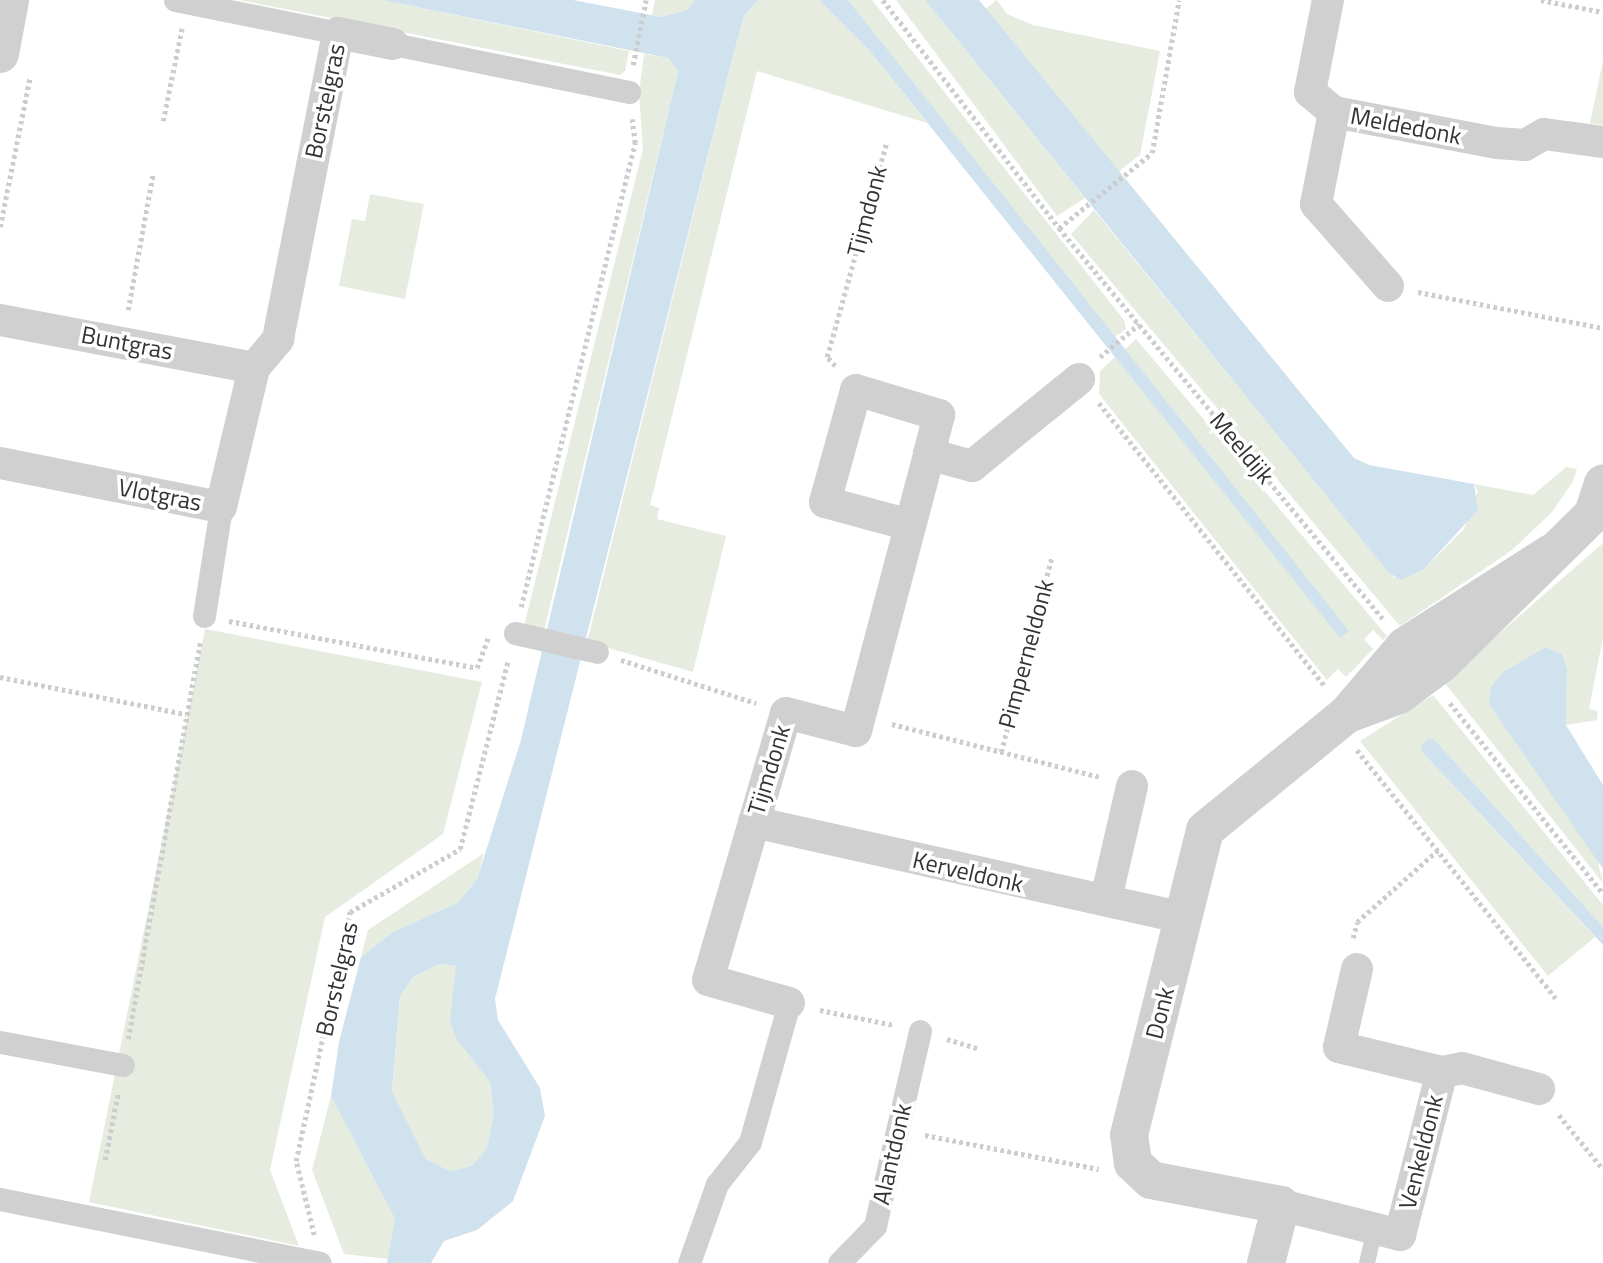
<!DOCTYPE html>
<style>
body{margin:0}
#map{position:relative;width:1603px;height:1263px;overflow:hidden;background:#fff;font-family:"Titillium Web",sans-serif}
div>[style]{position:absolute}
.green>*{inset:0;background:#e6ecdf}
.water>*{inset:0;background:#cfe2ee}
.path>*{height:4.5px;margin-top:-2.25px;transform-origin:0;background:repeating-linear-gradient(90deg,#cdcdcd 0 3.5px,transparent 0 7px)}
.service>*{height:16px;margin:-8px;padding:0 8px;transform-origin:8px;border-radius:8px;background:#d0d0d0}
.pedestrian>*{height:23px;margin:-11.5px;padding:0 11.5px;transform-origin:11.5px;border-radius:11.5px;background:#d0d0d0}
.minor>*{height:32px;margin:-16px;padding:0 16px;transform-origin:16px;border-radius:16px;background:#d0d0d0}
.tertiary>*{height:38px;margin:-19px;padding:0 19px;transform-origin:19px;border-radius:19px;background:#d0d0d0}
span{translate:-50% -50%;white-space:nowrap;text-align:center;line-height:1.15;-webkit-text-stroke:7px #fff;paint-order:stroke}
.street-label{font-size:24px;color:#333}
</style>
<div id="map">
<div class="green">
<div style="clip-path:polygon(239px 0,382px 0,629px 51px,625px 71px,620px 75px)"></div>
<div style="clip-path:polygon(655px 0,694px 0,687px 10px,661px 17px,652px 15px)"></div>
<div style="clip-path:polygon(758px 0,819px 0,869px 50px,927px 123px,757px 71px,650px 505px,659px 508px,657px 519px,726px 536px,693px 672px,587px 642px,731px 63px,744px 16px)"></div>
<div style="clip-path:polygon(848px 0,872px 0,1124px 320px,1126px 329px,1115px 337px)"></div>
<div style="clip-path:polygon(896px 0,925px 0,1085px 198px,1057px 216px)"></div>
<div style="clip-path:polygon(997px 0,1007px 14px,1033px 25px,1160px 51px,1140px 155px,1118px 172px,985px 9px)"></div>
<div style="clip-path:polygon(644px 54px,668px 58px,678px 71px,544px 631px,524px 626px,643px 149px,639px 93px)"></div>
<div style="clip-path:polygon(1603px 61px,1603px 125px,1590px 123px)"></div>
<div style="clip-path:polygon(370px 194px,424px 204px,405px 299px,339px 286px,352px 219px,365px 221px)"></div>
<div style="clip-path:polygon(1094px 210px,1394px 578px,1423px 570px,1464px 529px,1478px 491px,1474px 484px,1533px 495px,1566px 467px,1577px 469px,1572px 483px,1552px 512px,1512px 550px,1400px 626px,1071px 234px)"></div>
<div style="clip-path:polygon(1136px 339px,1387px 636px,1383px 640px,1373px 630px,1364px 639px,1373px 649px,1346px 677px,1338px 669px,1327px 680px,1099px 394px,1100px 371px,1115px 357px,1340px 637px,1348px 631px,1125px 349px)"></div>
<div style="clip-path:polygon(1603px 543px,1603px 637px,1589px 709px,1598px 711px,1597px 720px,1566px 725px,1567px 668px,1562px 654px,1546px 647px,1603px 883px,1444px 682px)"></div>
<div style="clip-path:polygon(205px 629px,482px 682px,443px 834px,325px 917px,270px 1170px,299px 1246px,89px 1202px)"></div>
<div style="clip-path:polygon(1433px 695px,1603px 905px,1603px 927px,1435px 740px,1423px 753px,1595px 937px,1548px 976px,1360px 741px)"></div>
<div style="clip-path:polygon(484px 853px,477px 879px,459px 902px,393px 932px,361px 957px,368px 930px)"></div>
<div style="clip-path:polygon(440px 964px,456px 966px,468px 1052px,490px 1082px,494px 1113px,487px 1148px,472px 1166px,450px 1171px,426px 1159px,392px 1091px,400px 996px,414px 976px)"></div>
<div style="clip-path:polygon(331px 1096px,395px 1219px,389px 1259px,344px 1254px,312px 1170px)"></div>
</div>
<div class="water">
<div style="clip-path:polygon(evenodd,382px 0,573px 0,661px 17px,687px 10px,694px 0,758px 0,744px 16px,731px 63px,495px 999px,498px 1020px,540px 1088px,545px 1116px,513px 1201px,477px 1230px,444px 1241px,431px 1263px,387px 1263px,395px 1219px,331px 1096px,339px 1042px,361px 957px,393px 932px,459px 902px,477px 879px,521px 740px,678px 71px,668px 58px,382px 0,440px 964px,456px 966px,450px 1021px,456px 1038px,490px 1082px,494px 1113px,487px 1148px,472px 1166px,450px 1171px,426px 1159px,392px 1091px,400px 996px,414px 976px,440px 964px)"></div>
<div style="clip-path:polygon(819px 0,848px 0,1349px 631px,1340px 638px,869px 50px)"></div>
<div style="clip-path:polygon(925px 0,979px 0,1354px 458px,1369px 465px,1474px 484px,1478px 510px,1423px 570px,1400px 580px,1389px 573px)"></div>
<div style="clip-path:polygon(1546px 647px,1562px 654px,1567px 668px,1566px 725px,1603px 785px,1603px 869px,1489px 704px,1491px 687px,1502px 673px)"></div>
<div style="clip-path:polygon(1428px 739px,1435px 740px,1603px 927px,1603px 945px,1423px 753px,1421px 745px)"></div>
</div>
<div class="path">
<div style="left:883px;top:0;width:288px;rotate:52.3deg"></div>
<div style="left:1059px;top:228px;width:509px;rotate:50.34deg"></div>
<div style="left:1541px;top:0;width:63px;rotate:11deg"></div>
<div style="left:633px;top:65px;width:66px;rotate:-78.7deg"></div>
<div style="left:163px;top:121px;width:95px;rotate:-78.5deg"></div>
<div style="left:0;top:227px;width:153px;rotate:-78.7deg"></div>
<div style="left:1059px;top:228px;width:119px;rotate:-38.9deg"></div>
<div style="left:1152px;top:153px;width:155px;rotate:-80deg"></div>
<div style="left:1418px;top:292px;width:188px;rotate:11deg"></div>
<div style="left:128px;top:310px;width:138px;rotate:-79.6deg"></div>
<div style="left:1100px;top:357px;width:51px;rotate:-40.2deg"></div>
<div style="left:835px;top:366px;width:12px;rotate:-132deg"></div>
<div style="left:827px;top:357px;width:221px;rotate:-74.5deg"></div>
<div style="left:1099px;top:403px;width:362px;rotate:51.4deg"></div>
<div style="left:521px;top:607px;width:478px;rotate:-76.2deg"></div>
<div style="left:635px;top:143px;width:24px;rotate:-97deg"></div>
<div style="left:229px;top:621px;width:252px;rotate:10.7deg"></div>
<div style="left:477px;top:668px;width:33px;rotate:-70deg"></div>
<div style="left:621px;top:660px;width:142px;rotate:17.7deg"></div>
<div style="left:0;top:677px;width:190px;rotate:11.3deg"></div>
<div style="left:1450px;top:703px;width:244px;rotate:51.2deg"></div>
<div style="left:892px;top:724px;width:215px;rotate:14.3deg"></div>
<div style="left:1357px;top:750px;width:318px;rotate:51.3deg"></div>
<div style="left:1001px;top:752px;width:203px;rotate:-75.4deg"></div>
<div style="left:1353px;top:938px;width:16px;rotate:-76deg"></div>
<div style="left:1357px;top:922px;width:108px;rotate:-41.6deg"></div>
<div style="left:820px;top:1010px;width:76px;rotate:11.5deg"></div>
<div style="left:128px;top:1039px;width:404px;rotate:-79.7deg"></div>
<div style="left:947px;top:1039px;width:34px;rotate:17deg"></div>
<div style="left:1559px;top:1115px;width:70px;rotate:50.8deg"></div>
<div style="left:925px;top:1135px;width:177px;rotate:11.1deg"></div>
<div style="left:105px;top:1160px;width:68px;rotate:-79deg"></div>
<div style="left:314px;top:1235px;width:76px;rotate:-103.7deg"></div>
<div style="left:296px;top:1161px;width:255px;rotate:-77.8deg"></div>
<div style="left:350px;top:912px;width:127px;rotate:-29.8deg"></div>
<div style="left:460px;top:849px;width:195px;rotate:-75.7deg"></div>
</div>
<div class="service">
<div style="left:1367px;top:1263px;width:35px;rotate:-77deg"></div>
</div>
<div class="pedestrian">
<div style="left:175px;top:0;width:166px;rotate:11.4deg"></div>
<div style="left:393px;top:44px;width:241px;rotate:11.5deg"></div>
<div style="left:204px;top:616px;width:110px;rotate:-81.1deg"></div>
<div style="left:515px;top:633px;width:84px;rotate:13deg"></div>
<div style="left:0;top:1042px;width:125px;rotate:10.6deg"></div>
<div style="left:0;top:1199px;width:326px;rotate:11.3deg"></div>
<div style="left:689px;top:1263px;width:84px;rotate:-70.5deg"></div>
<div style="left:717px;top:1184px;width:53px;rotate:-51.8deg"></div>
<div style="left:750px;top:1142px;width:144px;rotate:-74.3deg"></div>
<div style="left:839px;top:1263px;width:52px;rotate:-45.8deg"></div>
<div style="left:875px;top:1226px;width:200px;rotate:-77deg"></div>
</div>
<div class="minor">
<div style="left:1328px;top:0;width:94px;rotate:101.1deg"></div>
<div style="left:1310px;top:92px;width:31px;rotate:40deg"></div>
<div style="left:1388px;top:286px;width:109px;rotate:-131.3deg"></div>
<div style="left:1316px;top:204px;width:94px;rotate:-78.9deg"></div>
<div style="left:1334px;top:112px;width:166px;rotate:10.8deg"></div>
<div style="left:1497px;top:143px;width:28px;rotate:4deg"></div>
<div style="left:1525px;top:145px;width:22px;rotate:-30deg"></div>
<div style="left:1544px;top:134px;width:60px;rotate:7.7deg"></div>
<div style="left:0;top:320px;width:258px;rotate:10.7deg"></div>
<div style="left:0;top:463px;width:225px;rotate:11.3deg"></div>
<div style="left:221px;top:507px;width:143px;rotate:-76.6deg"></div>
<div style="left:254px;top:368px;width:38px;rotate:-50deg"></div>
<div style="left:278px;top:339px;width:312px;rotate:-78.9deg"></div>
<div style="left:338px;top:33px;width:56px;rotate:11.3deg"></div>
<div style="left:910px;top:525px;width:88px;rotate:-164.9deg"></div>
<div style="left:825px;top:502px;width:116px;rotate:-74.5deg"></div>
<div style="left:856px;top:390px;width:87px;rotate:16.8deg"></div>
<div style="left:939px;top:415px;width:40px;rotate:104.4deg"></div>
<div style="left:929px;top:454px;width:45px;rotate:15.6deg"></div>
<div style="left:972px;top:466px;width:138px;rotate:-39.1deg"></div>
<div style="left:754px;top:822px;width:441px;rotate:12.6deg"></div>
<div style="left:1106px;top:899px;width:116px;rotate:-77deg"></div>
<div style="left:789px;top:1003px;width:84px;rotate:-164.1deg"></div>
<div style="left:708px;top:980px;width:278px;rotate:-73.7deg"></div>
<div style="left:786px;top:713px;width:72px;rotate:14.4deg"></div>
<div style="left:856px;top:731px;width:286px;rotate:-75.2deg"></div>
<div style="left:1442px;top:1072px;width:20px;rotate:-11deg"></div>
<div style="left:1462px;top:1068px;width:80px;rotate:15.3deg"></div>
<div style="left:1281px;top:1205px;width:123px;rotate:14.1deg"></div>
<div style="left:1400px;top:1235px;width:168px;rotate:-75.6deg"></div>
<div style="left:1442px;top:1072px;width:106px;rotate:-166.4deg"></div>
<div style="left:1339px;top:1047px;width:80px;rotate:-77deg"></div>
</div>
<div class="tertiary">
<div style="left:0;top:54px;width:55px;rotate:-79.5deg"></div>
<div style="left:1348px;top:714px;width:54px;rotate:-20.4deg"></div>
<div style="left:1399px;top:695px;width:54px;rotate:-36.7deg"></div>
<div style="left:1442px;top:663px;width:212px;rotate:-44.6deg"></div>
<div style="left:1593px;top:514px;width:32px;rotate:-72deg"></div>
<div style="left:1266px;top:1263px;width:60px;rotate:-75.5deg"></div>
<div style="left:1281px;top:1205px;width:132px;rotate:-169.1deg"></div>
<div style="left:1151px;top:1180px;width:25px;rotate:-137deg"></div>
<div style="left:1133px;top:1163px;width:28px;rotate:-98deg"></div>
<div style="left:1129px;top:1135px;width:314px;rotate:-76deg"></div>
<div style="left:1205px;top:830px;width:183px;rotate:-39.2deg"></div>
<div style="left:1347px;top:714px;width:89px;rotate:-49.5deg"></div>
<div style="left:1405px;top:646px;width:173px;rotate:-32.5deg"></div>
</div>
<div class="street-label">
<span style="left:325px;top:101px;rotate:-78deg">Borstelgras</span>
<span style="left:1406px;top:126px;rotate:11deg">Meldedonk</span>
<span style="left:867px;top:211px;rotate:-75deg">Tijmdonk</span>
<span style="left:127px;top:343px;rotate:11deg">Buntgras</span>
<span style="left:1242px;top:448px;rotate:50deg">Meeldijk</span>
<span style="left:160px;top:495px;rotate:11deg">Vlotgras</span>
<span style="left:1026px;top:654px;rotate:-75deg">Pimperneldonk</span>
<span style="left:769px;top:770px;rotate:-73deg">Tijmdonk</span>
<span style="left:968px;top:872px;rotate:13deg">Kerveldonk</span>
<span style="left:337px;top:979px;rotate:-77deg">Borstelgras</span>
<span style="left:1160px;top:1013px;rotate:-76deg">Donk</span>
<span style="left:1421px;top:1152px;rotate:-76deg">Venkeldonk</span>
<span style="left:892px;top:1154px;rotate:-77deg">Alantdonk</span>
</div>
</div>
